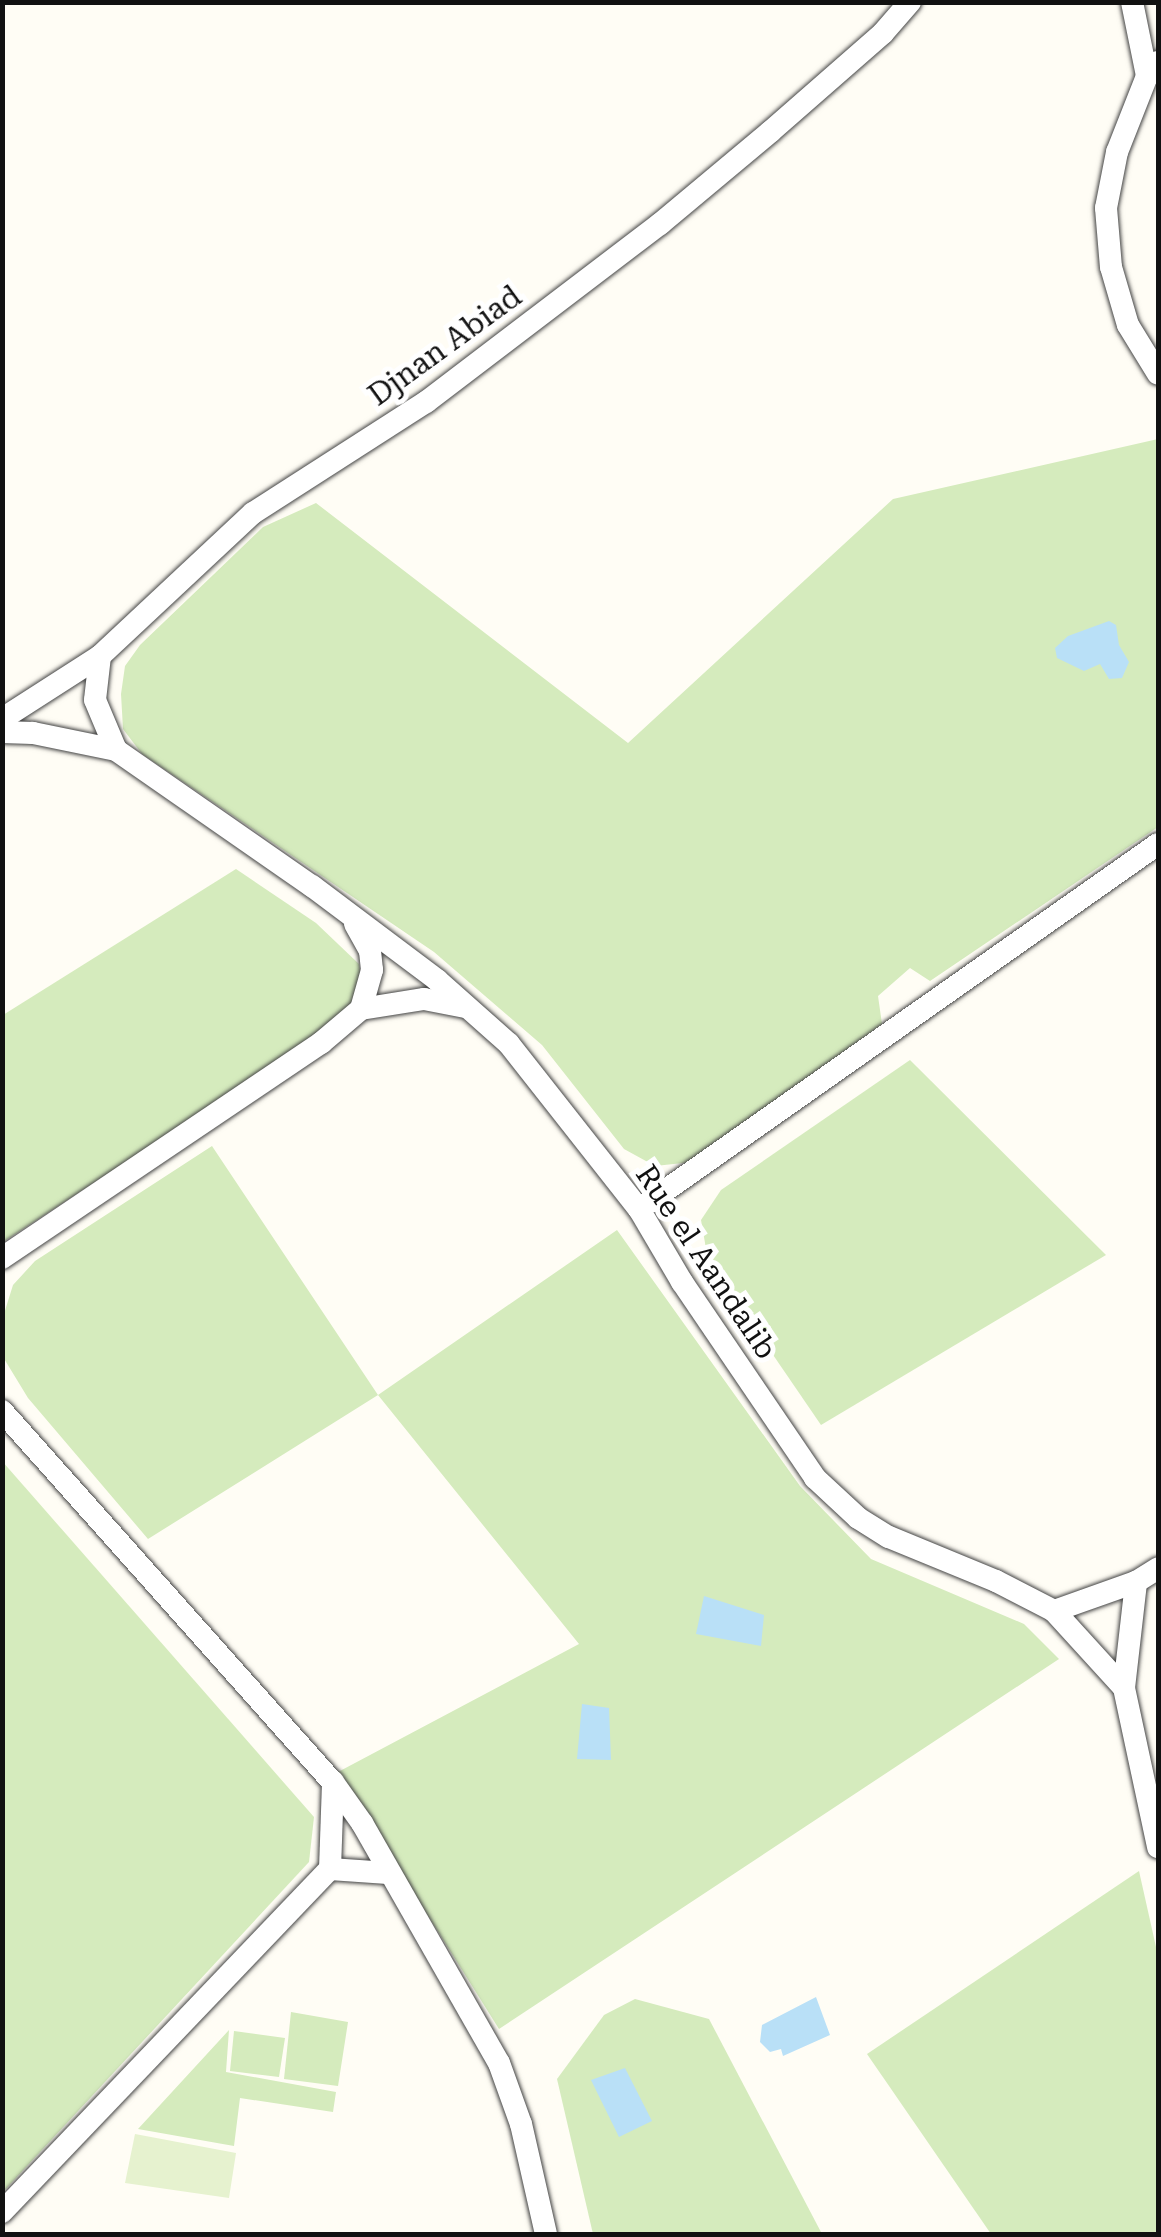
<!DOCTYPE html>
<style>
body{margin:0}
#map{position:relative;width:1161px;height:2237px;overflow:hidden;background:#fffdf5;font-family:"Roboto Serif",serif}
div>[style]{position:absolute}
.green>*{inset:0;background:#d5ebbd}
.pitch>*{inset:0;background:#e6f2cf}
.water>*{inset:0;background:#b9e0f7}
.roads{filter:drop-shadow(0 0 2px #444) drop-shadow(0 0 2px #444)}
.minor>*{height:22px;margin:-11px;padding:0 11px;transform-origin:11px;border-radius:11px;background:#fff}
span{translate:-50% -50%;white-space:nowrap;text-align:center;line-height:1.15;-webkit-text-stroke:10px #fff;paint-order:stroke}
.street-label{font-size:30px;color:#111}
.frame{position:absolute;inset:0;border:5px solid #111;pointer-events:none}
</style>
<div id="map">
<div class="green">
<div style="clip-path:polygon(1158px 439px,1158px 827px,930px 981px,910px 968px,878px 996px,882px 1024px,692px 1162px,655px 1166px,624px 1149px,542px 1045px,434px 952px,142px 754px,123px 729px,121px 694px,125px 666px,140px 645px,263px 527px,316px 503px,628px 743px,893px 499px)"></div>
<div style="clip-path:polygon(236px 869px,316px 923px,359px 964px,362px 984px,340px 1022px,3px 1242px,3px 1015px)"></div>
<div style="clip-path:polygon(910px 1060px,1106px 1255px,821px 1425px,708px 1260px,701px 1220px,721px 1190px)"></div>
<div style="clip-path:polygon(212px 1146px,378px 1395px,617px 1230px,800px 1486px,871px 1559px,1024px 1624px,1059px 1659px,499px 2029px,338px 1772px,579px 1644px,378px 1395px,148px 1539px,28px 1398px,3px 1357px,3px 1317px,13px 1285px,35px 1261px)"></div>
<div style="clip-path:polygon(2px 1461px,314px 1817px,309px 1862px,3px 2192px)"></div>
<div style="clip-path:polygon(1139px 1871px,1158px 1956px,1158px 2234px,991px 2234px,867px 2054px)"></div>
<div style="clip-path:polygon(635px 1999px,709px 2019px,822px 2234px,593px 2234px,557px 2079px,604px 2015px)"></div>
<div style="clip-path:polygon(291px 2012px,348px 2022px,338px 2086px,284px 2079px)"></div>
<div style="clip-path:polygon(229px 2030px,226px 2072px,336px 2092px,333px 2112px,240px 2098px,234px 2146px,138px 2129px)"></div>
<div style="clip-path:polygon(234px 2031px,285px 2038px,279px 2077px,230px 2071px)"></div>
</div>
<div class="pitch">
<div style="clip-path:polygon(135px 2134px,236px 2153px,229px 2198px,125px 2183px)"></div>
</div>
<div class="water">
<div style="clip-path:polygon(1109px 621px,1116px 625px,1119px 645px,1129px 662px,1122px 678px,1109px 679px,1100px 664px,1084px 671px,1057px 658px,1055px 648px,1068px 636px)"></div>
<div style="clip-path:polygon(704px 1596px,764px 1615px,761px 1646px,696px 1634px)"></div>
<div style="clip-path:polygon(582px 1704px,609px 1708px,611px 1760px,577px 1759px)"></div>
<div style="clip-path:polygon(816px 1997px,830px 2035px,783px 2056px,781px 2049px,770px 2052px,760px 2042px,762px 2025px)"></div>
<div style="clip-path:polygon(625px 2068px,652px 2121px,619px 2137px,591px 2080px)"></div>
</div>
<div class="roads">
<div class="minor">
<div style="left:1132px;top:2px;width:76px;rotate:78.5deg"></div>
<div style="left:1158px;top:62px;width:18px;rotate:128deg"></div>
<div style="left:1147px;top:76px;width:82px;rotate:111.5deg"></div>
<div style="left:1117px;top:152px;width:57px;rotate:101.1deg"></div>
<div style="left:1106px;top:208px;width:59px;rotate:85.2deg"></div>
<div style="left:1111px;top:267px;width:60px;rotate:73.7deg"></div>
<div style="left:1128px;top:325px;width:57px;rotate:58.5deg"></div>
<div style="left:100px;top:656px;width:44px;rotate:96.5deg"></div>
<div style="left:95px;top:700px;width:54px;rotate:67.2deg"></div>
<div style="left:116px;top:750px;width:239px;rotate:34.8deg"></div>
<div style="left:312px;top:886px;width:156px;rotate:36.9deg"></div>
<div style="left:437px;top:980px;width:96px;rotate:41.6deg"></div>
<div style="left:509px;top:1044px;width:210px;rotate:51.8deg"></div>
<div style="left:639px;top:1209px;width:85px;rotate:59.5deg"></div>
<div style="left:682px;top:1282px;width:237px;rotate:55.8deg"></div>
<div style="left:815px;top:1478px;width:59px;rotate:42.9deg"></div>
<div style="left:858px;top:1518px;width:36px;rotate:32deg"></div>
<div style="left:889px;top:1537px;width:116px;rotate:22.4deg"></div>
<div style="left:996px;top:1581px;width:65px;rotate:27.3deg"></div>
<div style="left:1054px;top:1611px;width:104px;rotate:47.7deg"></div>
<div style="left:1124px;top:1688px;width:163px;rotate:77.9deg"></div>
<div style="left:2px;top:719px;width:117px;rotate:-32.7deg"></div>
<div style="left:100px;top:656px;width:209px;rotate:-43.1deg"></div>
<div style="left:253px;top:513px;width:206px;rotate:-32.7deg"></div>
<div style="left:426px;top:402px;width:294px;rotate:-37.3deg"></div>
<div style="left:660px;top:224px;width:143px;rotate:-39.9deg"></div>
<div style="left:770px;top:132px;width:150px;rotate:-41.2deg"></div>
<div style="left:883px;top:33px;width:41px;rotate:-48.9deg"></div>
<div style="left:2px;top:732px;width:31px;rotate:2deg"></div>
<div style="left:33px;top:733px;width:85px;rotate:11.6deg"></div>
<div style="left:361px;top:1009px;width:64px;rotate:-9deg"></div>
<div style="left:424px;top:999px;width:42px;rotate:11deg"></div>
<div style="left:639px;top:1209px;width:634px;rotate:-35.12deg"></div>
<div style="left:2px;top:1258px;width:385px;rotate:-34deg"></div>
<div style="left:321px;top:1043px;width:52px;rotate:-40.4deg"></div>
<div style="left:361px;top:1009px;width:41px;rotate:-74.2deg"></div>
<div style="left:372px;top:970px;width:19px;rotate:-96deg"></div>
<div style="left:370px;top:951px;width:31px;rotate:-119deg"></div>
<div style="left:2px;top:1411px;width:497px;rotate:48.3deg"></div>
<div style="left:333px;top:1782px;width:50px;rotate:54.7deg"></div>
<div style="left:362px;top:1823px;width:276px;rotate:60.3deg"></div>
<div style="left:499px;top:2063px;width:65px;rotate:70.2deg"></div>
<div style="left:521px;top:2124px;width:113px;rotate:77.2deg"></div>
<div style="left:1054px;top:1611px;width:87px;rotate:-19.5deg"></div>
<div style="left:1136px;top:1582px;width:26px;rotate:-32deg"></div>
<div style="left:1124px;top:1688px;width:107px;rotate:-83.5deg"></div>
<div style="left:330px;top:1869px;width:58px;rotate:3.9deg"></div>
<div style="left:2px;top:2212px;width:475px;rotate:-46.3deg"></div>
<div style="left:330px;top:1869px;width:87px;rotate:-88deg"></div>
</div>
</div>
<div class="street-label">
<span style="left:445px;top:346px;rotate:-36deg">Djnan Abiad</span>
<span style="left:706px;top:1262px;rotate:56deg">Rue el Aandalib</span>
</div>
<div class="frame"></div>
</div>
